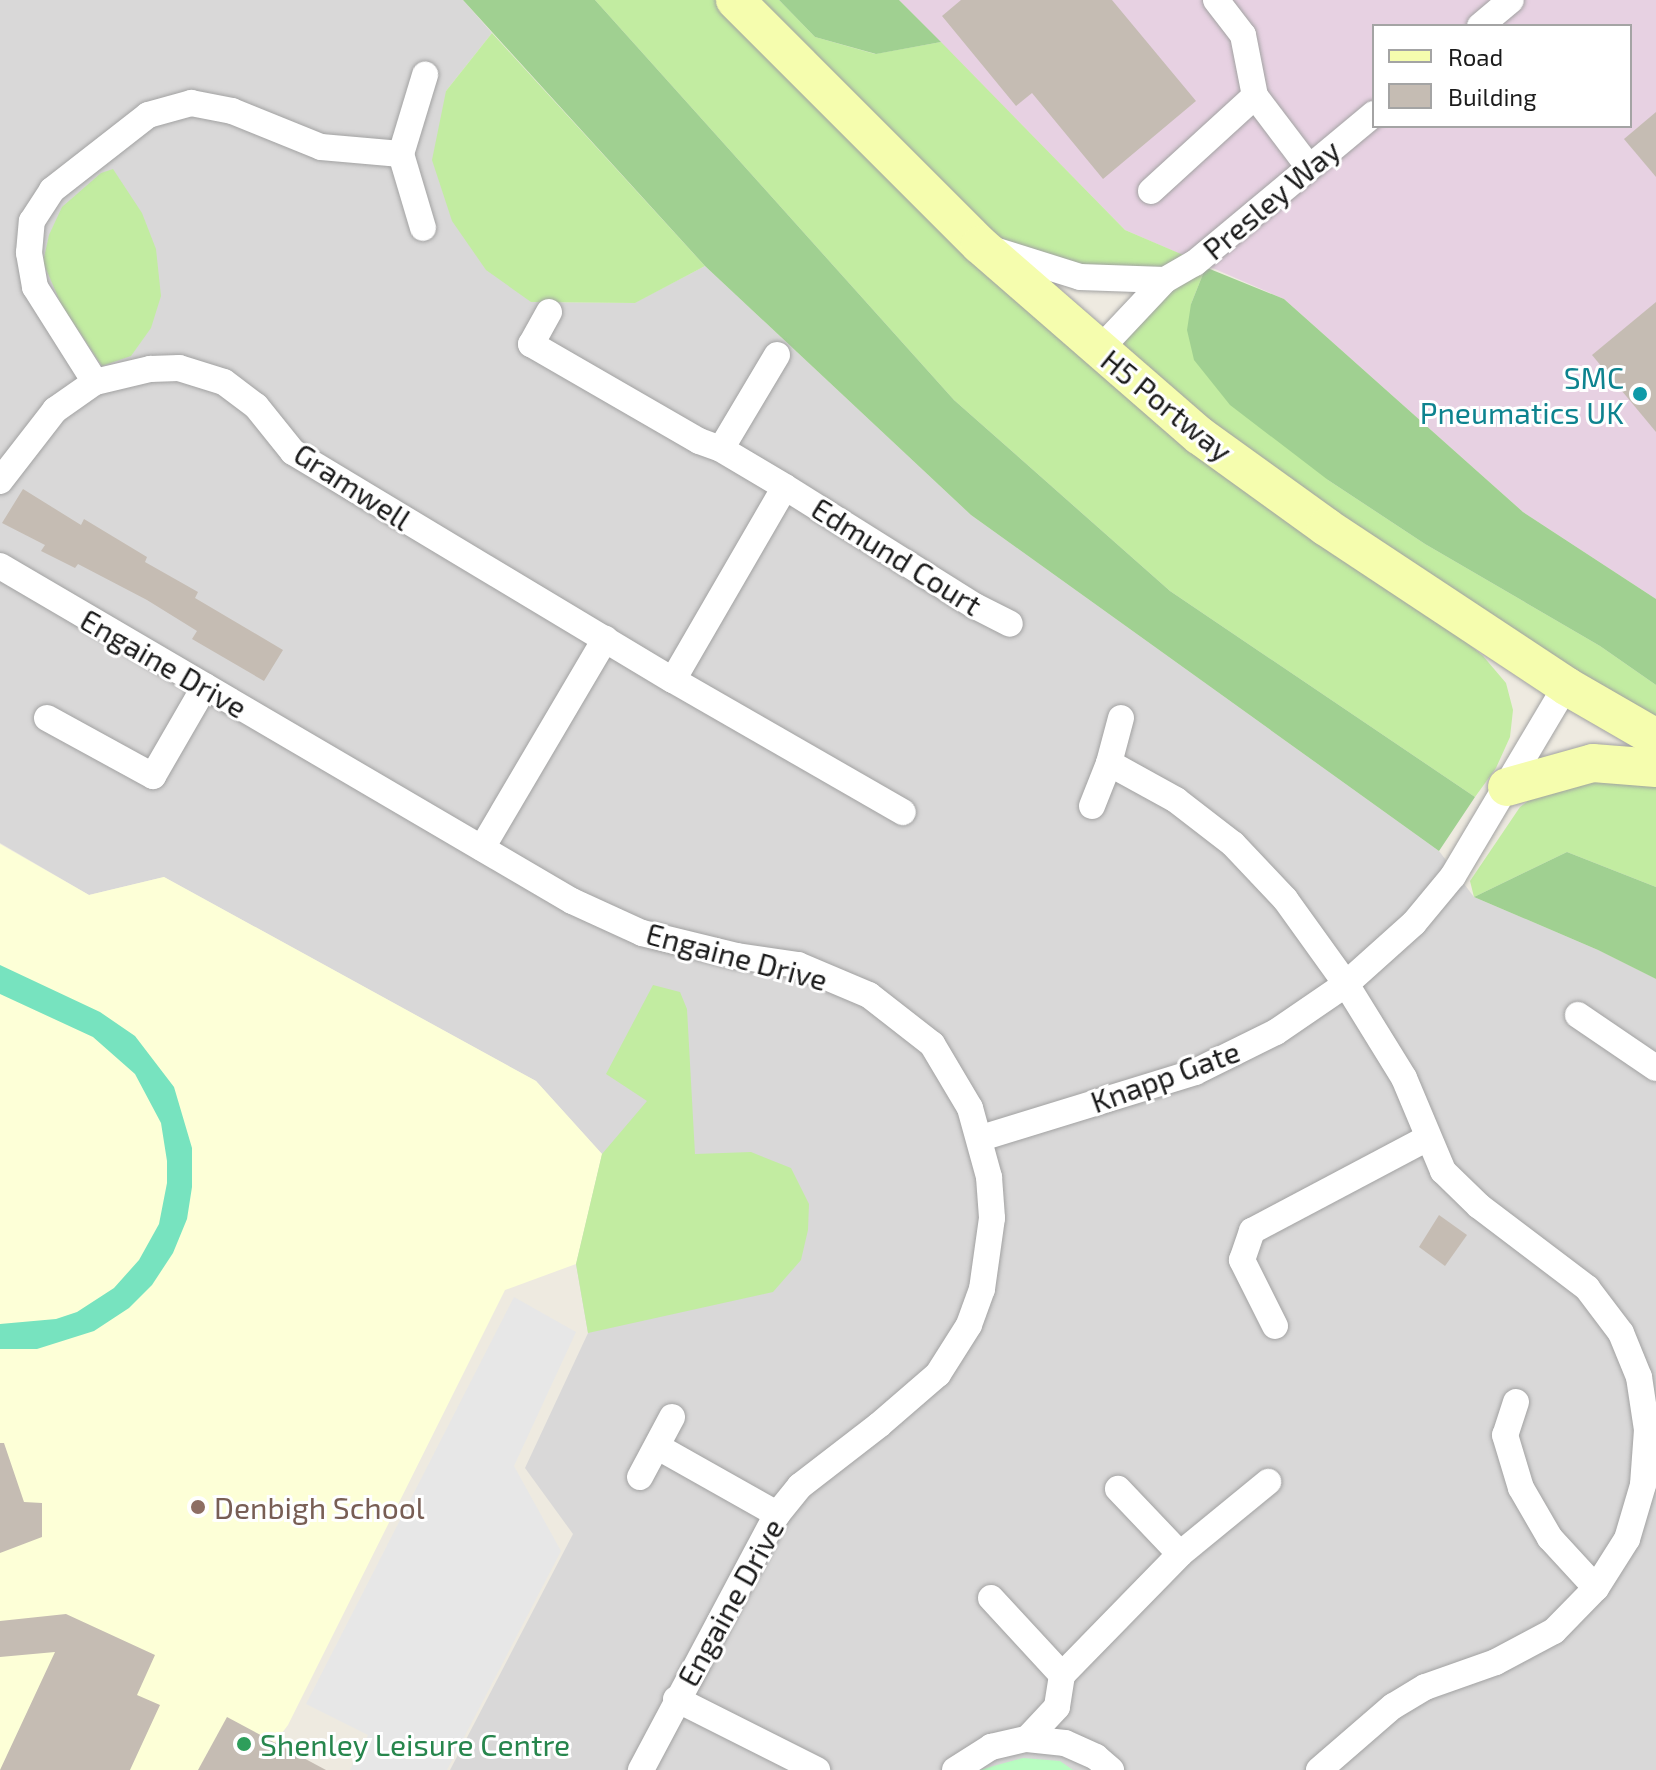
<!DOCTYPE html>
<style>
body{margin:0}
#map{position:relative;width:1656px;height:1770px;overflow:hidden;background:#eeeae0;font-family:"Exo 2",sans-serif}
div>[style]{position:absolute}
.residential>*{inset:0;background:#d9d8d8}
.industrial>*{inset:0;background:#e7d1e2}
.education>*{inset:0;background:#fdffd7}
.grass>*{inset:0;background:#c2eca1}
.forest>*{inset:0;background:#a0d091}
.park>*{inset:0;background:#b8fdc1}
.pitch>*{inset:0;background:#77e3bf}
.parking>*{inset:0;background:#e7e7e7}
.building>*{inset:0;background:#c5bcb3}
.roads{filter:drop-shadow(0 0 2px #a2a2a2) drop-shadow(0 0 2px #a2a2a2)}
.street>*{height:26px;margin:-13px;padding:0 13px;transform-origin:13px;border-radius:13px;background:#fff}
.secondary>*{height:38px;margin:-19px;padding:0 19px;transform-origin:19px;border-radius:19px;background:#f5fdae}
.dots>*{width:22px;height:22px;translate:-50% -50%;box-sizing:border-box;border:4px solid #fff;border-radius:50%}
span{translate:-50% -50%;white-space:nowrap;text-align:center;line-height:1.15;-webkit-text-stroke:6px #fff;paint-order:stroke}
.street-label{font-size:30px;color:#1b1b1b}
.culture-label{font-size:30px;color:#0d838f}
.right{translate:-100% -50%;text-align:right}
.education-label{font-size:30px;color:#785e54}
.left{translate:0 -50%;text-align:left}
.leisure-label{font-size:30px;color:#27864d}
.legend{position:absolute;left:1372px;top:24px;width:260px;height:104px;box-sizing:border-box;background:#fff;border:2px solid #a4a4a4;margin:0;padding:10px 14px;list-style:none;font-size:24px;color:#1b1b1b}
.legend li{display:flex;align-items:center;gap:16px;height:40px}
.legend b{width:40px;border:2px solid #a4a4a4}
</style>
<div id="map">
<div class="residential">
<div style="clip-path:polygon(0 0,463px 0,492px 33px,446px 91px,531px 302px,634px 303px,705px 266px,971px 515px,1439px 851px,1474px 897px,1598px 950px,1656px 979px,1656px 1770px,450px 1770px,573px 1534px,525px 1468px,588px 1333px,576px 1264px,602px 1154px,536px 1081px,164px 877px,89px 895px,0 843px)"></div>
</div>
<div class="industrial">
<div style="clip-path:polygon(evenodd,899px 0,1656px 0,1656px 599px,1523px 512px,1284px 299px,1125px 230px,899px 0,1374px 26px,1630px 26px,1630px 126px,1374px 126px,1374px 26px)"></div>
</div>
<div class="education">
<div style="clip-path:polygon(0 844px,89px 895px,164px 877px,536px 1081px,602px 1154px,576px 1264px,505px 1290px,288px 1725px,254px 1770px,0 1770px)"></div>
</div>
<div class="grass">
<div style="clip-path:polygon(evenodd,595px 0,779px 0,815px 37px,875px 54px,941px 42px,1125px 230px,1188px 257px,1203px 274px,1191px 304px,1328px 480px,1425px 544px,1600px 646px,1656px 685px,1656px 738px,1335px 534px,1483px 656px,1506px 683px,1513px 710px,1510px 737px,1496px 768px,1475px 797px,1170px 591px,954px 400px,595px 0,982px 246px,1164px 280px,1099px 349px,982px 246px)"></div>
<div style="clip-path:polygon(492px 33px,705px 266px,635px 303px,531px 302px,486px 270px,452px 221px,432px 160px,446px 91px)"></div>
<div style="clip-path:polygon(113px 169px,142px 213px,156px 249px,161px 296px,151px 328px,131px 356px,102px 366px,61px 304px,43px 262px,49px 235px,62px 207px,101px 173px)"></div>
<div style="clip-path:polygon(1589px 774px,1656px 782px,1656px 887px,1567px 852px,1474px 897px,1470px 881px,1520px 807px,1533px 797px)"></div>
<div style="clip-path:polygon(653px 985px,680px 992px,687px 1009px,695px 1154px,751px 1152px,791px 1168px,809px 1204px,808px 1230px,801px 1260px,773px 1292px,588px 1333px,576px 1264px,602px 1154px,647px 1101px,606px 1074px)"></div>
</div>
<div class="forest">
<div style="clip-path:polygon(463px 0,595px 0,954px 400px,1170px 591px,1475px 797px,1439px 851px,971px 515px,705px 266px)"></div>
<div style="clip-path:polygon(779px 0,899px 0,941px 42px,876px 54px,815px 37px)"></div>
<div style="clip-path:polygon(1195px 263px,1284px 299px,1523px 512px,1656px 599px,1656px 685px,1600px 646px,1425px 544px,1328px 480px,1230px 405px,1194px 360px,1187px 330px,1191px 304px,1203px 274px)"></div>
<div style="clip-path:polygon(1567px 852px,1656px 887px,1656px 979px,1598px 950px,1474px 897px)"></div>
</div>
<div class="park">
<div style="clip-path:polygon(1023px 1758px,1060px 1761px,1073px 1770px,979px 1770px)"></div>
</div>
<div class="pitch">
<div style="clip-path:polygon(0 965px,100px 1012px,135px 1036px,174px 1087px,192px 1148px,192px 1187px,187px 1219px,173px 1253px,152px 1285px,129px 1308px,94px 1331px,37px 1349px,0 1349px,0 1324px,56px 1319px,77px 1312px,114px 1288px,139px 1260px,159px 1224px,167px 1183px,167px 1161px,161px 1123px,135px 1074px,93px 1037px,0 994px)"></div>
</div>
<div class="parking">
<div style="clip-path:polygon(514px 1297px,576px 1332px,514px 1466px,561px 1551px,447px 1770px,350px 1770px,368px 1735px,306px 1704px)"></div>
</div>
<div class="building">
<div style="clip-path:polygon(961px 0,1112px 0,1196px 101px,1103px 179px,1032px 93px,1016px 106px,942px 16px)"></div>
<div style="clip-path:polygon(1656px 112px,1656px 177px,1624px 139px)"></div>
<div style="clip-path:polygon(1656px 302px,1656px 432px,1592px 355px)"></div>
<div style="clip-path:polygon(23px 489px,81px 525px,84px 519px,147px 557px,145px 562px,198px 592px,195px 598px,283px 650px,264px 681px,192px 639px,197px 631px,147px 600px,78px 564px,75px 568px,41px 551px,45px 545px,2px 523px)"></div>
<div style="clip-path:polygon(1439px 1215px,1467px 1235px,1445px 1266px,1419px 1247px)"></div>
<div style="clip-path:polygon(0 1443px,4px 1443px,24px 1502px,42px 1503px,42px 1537px,0 1553px)"></div>
<div style="clip-path:polygon(66px 1614px,155px 1655px,137px 1695px,160px 1705px,130px 1770px,0 1770px,55px 1652px,0 1657px,0 1621px)"></div>
<div style="clip-path:polygon(227px 1717px,326px 1770px,198px 1770px)"></div>
</div>
<div class="roads">
<div class="street">
<div style="left:1216px;top:0;width:44px;rotate:52.4deg"></div>
<div style="left:1243px;top:35px;width:62px;rotate:78.9deg"></div>
<div style="left:1480px;top:26px;width:40px;rotate:-40deg"></div>
<div style="left:401px;top:154px;width:83px;rotate:-73.1deg"></div>
<div style="left:1151px;top:191px;width:141px;rotate:-42.4deg"></div>
<div style="left:1255px;top:96px;width:88px;rotate:52.9deg"></div>
<div style="left:994px;top:250px;width:90px;rotate:17.4deg"></div>
<div style="left:1080px;top:277px;width:85px;rotate:2deg"></div>
<div style="left:549px;top:312px;width:37px;rotate:119deg"></div>
<div style="left:531px;top:344px;width:194px;rotate:30deg"></div>
<div style="left:699px;top:441px;width:23px;rotate:20deg"></div>
<div style="left:1099px;top:350px;width:96px;rotate:-46.7deg"></div>
<div style="left:1165px;top:280px;width:34px;rotate:-30deg"></div>
<div style="left:1195px;top:263px;width:233px;rotate:-39.8deg"></div>
<div style="left:777px;top:355px;width:109px;rotate:120.8deg"></div>
<div style="left:721px;top:449px;width:74px;rotate:30.7deg"></div>
<div style="left:95px;top:382px;width:112px;rotate:-122.3deg"></div>
<div style="left:35px;top:287px;width:35px;rotate:-100deg"></div>
<div style="left:29px;top:253px;width:32px;rotate:-85deg"></div>
<div style="left:32px;top:221px;width:37px;rotate:-57deg"></div>
<div style="left:52px;top:190px;width:122px;rotate:-38deg"></div>
<div style="left:148px;top:115px;width:45px;rotate:-15.6deg"></div>
<div style="left:191px;top:103px;width:42px;rotate:11deg"></div>
<div style="left:232px;top:111px;width:96px;rotate:22deg"></div>
<div style="left:321px;top:147px;width:80px;rotate:5deg"></div>
<div style="left:401px;top:154px;width:77px;rotate:73.4deg"></div>
<div style="left:0;top:481px;width:90px;rotate:-52.2deg"></div>
<div style="left:55px;top:410px;width:49px;rotate:-35deg"></div>
<div style="left:95px;top:382px;width:57px;rotate:-13.3deg"></div>
<div style="left:150px;top:369px;width:29px;rotate:-2deg"></div>
<div style="left:179px;top:368px;width:47px;rotate:17.3deg"></div>
<div style="left:224px;top:382px;width:40px;rotate:37deg"></div>
<div style="left:256px;top:406px;width:59px;rotate:51.2deg"></div>
<div style="left:293px;top:452px;width:443px;rotate:31deg"></div>
<div style="left:673px;top:680px;width:265px;rotate:29.9deg"></div>
<div style="left:0;top:566px;width:663px;rotate:30.36deg"></div>
<div style="left:572px;top:901px;width:77px;rotate:24.6deg"></div>
<div style="left:642px;top:933px;width:98px;rotate:13.6deg"></div>
<div style="left:737px;top:956px;width:62px;rotate:8.4deg"></div>
<div style="left:798px;top:965px;width:77px;rotate:22.9deg"></div>
<div style="left:869px;top:995px;width:80px;rotate:37.9deg"></div>
<div style="left:932px;top:1044px;width:74px;rotate:59.3deg"></div>
<div style="left:970px;top:1108px;width:72px;rotate:74.6deg"></div>
<div style="left:989px;top:1177px;width:41px;rotate:85.8deg"></div>
<div style="left:992px;top:1218px;width:72px;rotate:98deg"></div>
<div style="left:982px;top:1289px;width:38px;rotate:110deg"></div>
<div style="left:969px;top:1325px;width:58px;rotate:122.3deg"></div>
<div style="left:938px;top:1374px;width:78px;rotate:139.2deg"></div>
<div style="left:879px;top:1425px;width:100px;rotate:142.3deg"></div>
<div style="left:800px;top:1486px;width:36px;rotate:129deg"></div>
<div style="left:777px;top:1514px;width:290px;rotate:118deg"></div>
<div style="left:673px;top:680px;width:223px;rotate:-59.9deg"></div>
<div style="left:785px;top:487px;width:224px;rotate:32.1deg"></div>
<div style="left:975px;top:606px;width:39px;rotate:27deg"></div>
<div style="left:47px;top:718px;width:121px;rotate:28.7deg"></div>
<div style="left:153px;top:776px;width:104px;rotate:-60deg"></div>
<div style="left:1121px;top:718px;width:47px;rotate:104.9deg"></div>
<div style="left:1109px;top:763px;width:77px;rotate:28.9deg"></div>
<div style="left:1176px;top:800px;width:72px;rotate:37.7deg"></div>
<div style="left:1233px;top:844px;width:76px;rotate:46.6deg"></div>
<div style="left:1285px;top:899px;width:105px;rotate:54.3deg"></div>
<div style="left:1346px;top:984px;width:110px;rotate:58.3deg"></div>
<div style="left:1404px;top:1078px;width:101px;rotate:67.2deg"></div>
<div style="left:1443px;top:1171px;width:50px;rotate:44.2deg"></div>
<div style="left:1479px;top:1206px;width:136px;rotate:37.2deg"></div>
<div style="left:1587px;top:1288px;width:56px;rotate:52.9deg"></div>
<div style="left:1621px;top:1333px;width:48px;rotate:67.8deg"></div>
<div style="left:1639px;top:1377px;width:54px;rotate:81.4deg"></div>
<div style="left:1647px;top:1430px;width:55px;rotate:94.2deg"></div>
<div style="left:1643px;top:1485px;width:56px;rotate:106.5deg"></div>
<div style="left:1627px;top:1539px;width:58px;rotate:122.3deg"></div>
<div style="left:1596px;top:1588px;width:60px;rotate:134.3deg"></div>
<div style="left:1554px;top:1631px;width:66px;rotate:151.9deg"></div>
<div style="left:1496px;top:1662px;width:75px;rotate:160.6deg"></div>
<div style="left:1425px;top:1687px;width:37px;rotate:149deg"></div>
<div style="left:1393px;top:1706px;width:98px;rotate:139.1deg"></div>
<div style="left:1092px;top:806px;width:46px;rotate:-68.4deg"></div>
<div style="left:482px;top:848px;width:243px;rotate:-59.5deg"></div>
<div style="left:1578px;top:1015px;width:94px;rotate:34.2deg"></div>
<div style="left:981px;top:1138px;width:224px;rotate:-17.1deg"></div>
<div style="left:1195px;top:1072px;width:90px;rotate:-26.3deg"></div>
<div style="left:1276px;top:1032px;width:85px;rotate:-34.4deg"></div>
<div style="left:1346px;top:984px;width:91px;rotate:-41.9deg"></div>
<div style="left:1414px;top:923px;width:61px;rotate:-50.3deg"></div>
<div style="left:1453px;top:876px;width:221px;rotate:-59.3deg"></div>
<div style="left:1275px;top:1326px;width:74px;rotate:-116.6deg"></div>
<div style="left:1242px;top:1260px;width:31px;rotate:-71deg"></div>
<div style="left:1252px;top:1231px;width:199px;rotate:-27.9deg"></div>
<div style="left:1516px;top:1402px;width:35px;rotate:108deg"></div>
<div style="left:1505px;top:1435px;width:55px;rotate:73.2deg"></div>
<div style="left:1521px;top:1488px;width:58px;rotate:59.9deg"></div>
<div style="left:1550px;top:1538px;width:68px;rotate:47.4deg"></div>
<div style="left:658px;top:1447px;width:137px;rotate:29.4deg"></div>
<div style="left:640px;top:1477px;width:68px;rotate:-61.9deg"></div>
<div style="left:1180px;top:1554px;width:114px;rotate:-39.3deg"></div>
<div style="left:991px;top:1598px;width:105px;rotate:47.3deg"></div>
<div style="left:1062px;top:1675px;width:32px;rotate:99deg"></div>
<div style="left:1057px;top:1707px;width:44px;rotate:133.2deg"></div>
<div style="left:1062px;top:1675px;width:169px;rotate:-45.7deg"></div>
<div style="left:1180px;top:1554px;width:90px;rotate:-133.6deg"></div>
<div style="left:676px;top:1699px;width:158px;rotate:26.7deg"></div>
<div style="left:955px;top:1770px;width:43px;rotate:-32.6deg"></div>
<div style="left:991px;top:1747px;width:37px;rotate:-13deg"></div>
<div style="left:1027px;top:1739px;width:38px;rotate:6deg"></div>
<div style="left:1065px;top:1743px;width:34px;rotate:24deg"></div>
<div style="left:1096px;top:1757px;width:20px;rotate:41deg"></div>
</div>
<div class="secondary">
<div style="left:735px;top:0;width:346px;rotate:45deg"></div>
<div style="left:980px;top:245px;width:291px;rotate:41deg"></div>
<div style="left:1200px;top:436px;width:155px;rotate:35.8deg"></div>
<div style="left:1326px;top:527px;width:288px;rotate:33.5deg"></div>
<div style="left:1566px;top:686px;width:104px;rotate:30deg"></div>
<div style="left:1507px;top:787px;width:89px;rotate:-15.6deg"></div>
<div style="left:1593px;top:763px;width:63px;rotate:4.5deg"></div>
</div>
</div>
<div class="dots">
<div style="left:1640px;top:394px;background:#0f9aa8"></div>
<div style="left:198px;top:1507px;background:#8d6e63"></div>
<div style="left:244px;top:1744px;background:#2e9e5b"></div>
</div>
<div class="street-label">
<span style="left:1271px;top:199px;rotate:-40deg">Presley Way</span>
<span style="left:1167px;top:405px;rotate:39deg">H5 Portway</span>
<span style="left:353px;top:486px;rotate:33deg">Gramwell</span>
<span style="left:897px;top:556px;rotate:32deg">Edmund Court</span>
<span style="left:164px;top:663px;rotate:30deg">Engaine Drive</span>
<span style="left:737px;top:956px;rotate:15deg">Engaine Drive</span>
<span style="left:1165px;top:1076px;rotate:-20deg">Knapp Gate</span>
<span style="left:730px;top:1602px;rotate:-61deg">Engaine Drive</span>
</div>
<div class="culture-label">
<span class="right" style="left:1624px;top:394px">SMC<br>Pneumatics UK</span>
</div>
<div class="education-label">
<span class="left" style="left:214px;top:1507px">Denbigh School</span>
</div>
<div class="leisure-label">
<span class="left" style="left:260px;top:1744px">Shenley Leisure Centre</span>
</div>
<ul class="legend">
<li><b style="height:10px;background:#f5fdae"></b>Road</li>
<li><b style="height:22px;background:#c5bcb3"></b>Building</li>
</ul>
</div>
